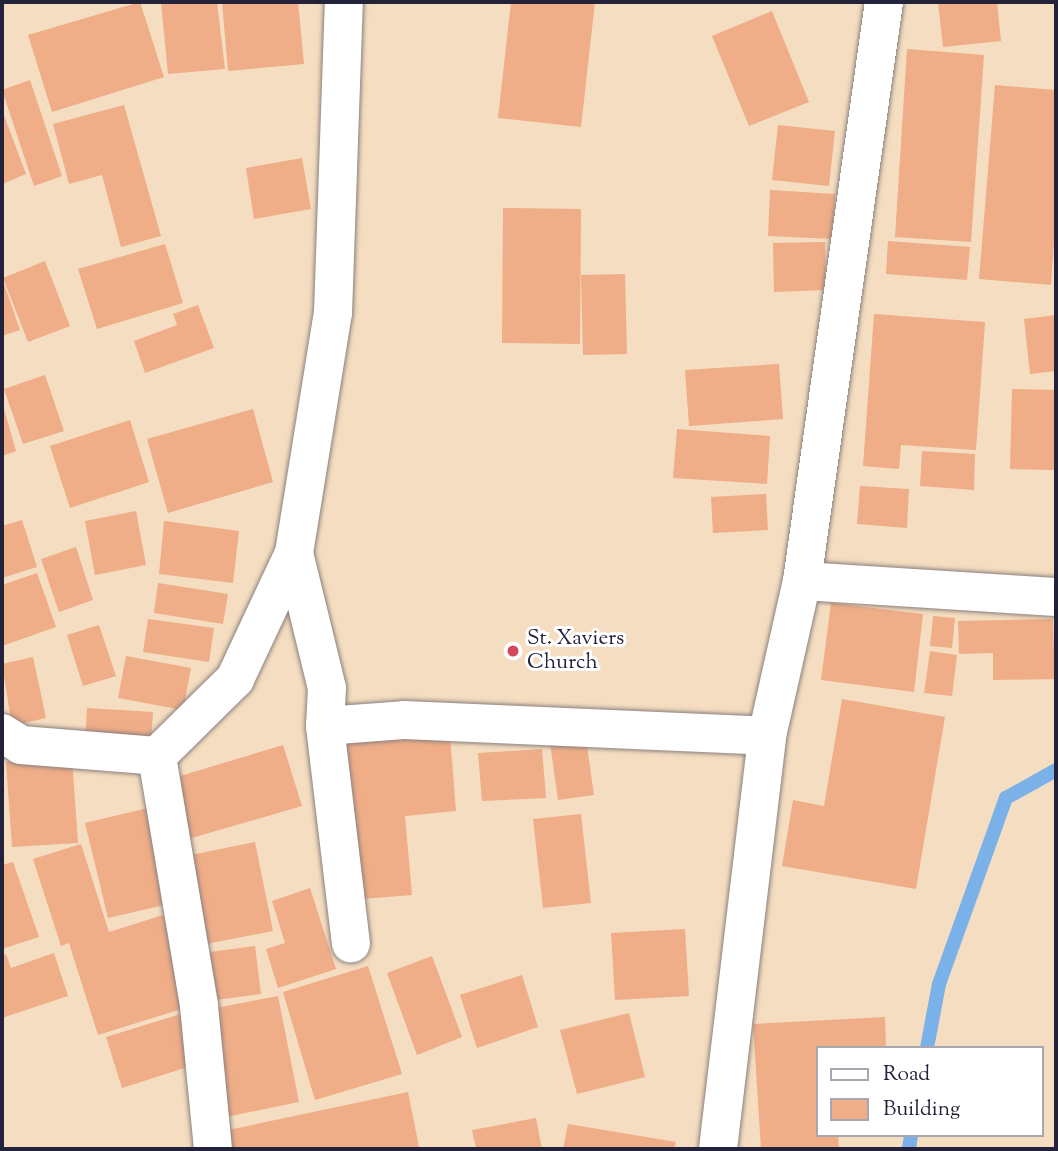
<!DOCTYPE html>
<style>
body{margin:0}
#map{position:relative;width:1058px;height:1151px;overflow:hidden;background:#f4ddc0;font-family:"Sorts Mill Goudy",serif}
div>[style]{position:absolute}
.stream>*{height:14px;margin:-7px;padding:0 7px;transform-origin:7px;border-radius:7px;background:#7ab1e9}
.building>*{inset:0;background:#efad88}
.roads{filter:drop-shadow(0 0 2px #8b807e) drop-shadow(0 0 2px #8b807e)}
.street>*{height:38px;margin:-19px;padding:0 19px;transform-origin:19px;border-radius:19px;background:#fff}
.secondary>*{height:38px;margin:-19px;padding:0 19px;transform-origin:19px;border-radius:19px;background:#fff}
.dots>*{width:19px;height:19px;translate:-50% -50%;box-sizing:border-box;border:4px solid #fff;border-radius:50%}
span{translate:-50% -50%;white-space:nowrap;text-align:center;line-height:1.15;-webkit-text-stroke:6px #fff;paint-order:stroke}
.poi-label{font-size:21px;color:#22223b}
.left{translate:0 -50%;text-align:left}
.frame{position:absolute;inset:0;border:4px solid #22223b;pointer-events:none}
.legend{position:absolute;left:816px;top:1046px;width:228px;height:91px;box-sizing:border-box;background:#fff;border:2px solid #a7a7b1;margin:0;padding:9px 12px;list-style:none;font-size:21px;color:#22223b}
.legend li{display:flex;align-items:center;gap:14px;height:35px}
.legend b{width:35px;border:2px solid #a7a7b1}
</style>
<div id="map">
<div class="stream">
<div style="left:927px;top:1048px;width:65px;rotate:-79.4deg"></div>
<div style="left:939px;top:984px;width:198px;rotate:-70.2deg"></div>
<div style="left:1006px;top:798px;width:57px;rotate:-29.2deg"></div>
<div style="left:909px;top:1149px;width:14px;rotate:-82deg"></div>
</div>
<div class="building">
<div style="clip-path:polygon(140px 2px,164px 77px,52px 112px,28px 35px)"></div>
<div style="clip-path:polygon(161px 2px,217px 2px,225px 69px,168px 74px)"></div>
<div style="clip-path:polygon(222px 2px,298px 2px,304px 64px,228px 71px)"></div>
<div style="clip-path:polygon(511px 2px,595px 2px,581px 127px,498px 118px)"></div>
<div style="clip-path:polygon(938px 2px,997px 2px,1001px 41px,943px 47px)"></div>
<div style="clip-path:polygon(772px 11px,809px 102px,749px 126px,712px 36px)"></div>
<div style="clip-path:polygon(907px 49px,984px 55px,971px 242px,895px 237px)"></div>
<div style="clip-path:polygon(30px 80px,62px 176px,34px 186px,2px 90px)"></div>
<div style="clip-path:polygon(995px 85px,1056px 90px,1056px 214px,1051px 285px,979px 279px)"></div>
<div style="clip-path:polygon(124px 105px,161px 236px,121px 247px,102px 175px,69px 184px,53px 124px)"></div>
<div style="clip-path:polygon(2px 110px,26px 174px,2px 184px)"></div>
<div style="clip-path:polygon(778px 125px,835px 131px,829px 186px,772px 180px)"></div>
<div style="clip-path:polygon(302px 158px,311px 209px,254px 219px,246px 168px)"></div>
<div style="clip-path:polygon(770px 190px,835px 194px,833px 239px,768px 236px)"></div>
<div style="clip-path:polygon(503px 208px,581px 209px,580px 344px,502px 343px)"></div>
<div style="clip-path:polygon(888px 241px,970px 247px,967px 280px,886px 274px)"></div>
<div style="clip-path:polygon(825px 242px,826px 290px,774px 292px,773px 243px)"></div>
<div style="clip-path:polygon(165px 244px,183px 303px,97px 329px,78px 269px)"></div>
<div style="clip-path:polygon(45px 261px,70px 326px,28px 342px,3px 278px)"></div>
<div style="clip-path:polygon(625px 274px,627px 354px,583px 355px,581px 275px)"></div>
<div style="clip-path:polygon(2px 278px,20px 330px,2px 336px)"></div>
<div style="clip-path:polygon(198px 305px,214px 348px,145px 373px,134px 341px,177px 325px,173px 314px)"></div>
<div style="clip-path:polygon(874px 314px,985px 322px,976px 450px,901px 445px,899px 469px,863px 466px)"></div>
<div style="clip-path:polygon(1056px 315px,1056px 371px,1030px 374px,1024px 319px)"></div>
<div style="clip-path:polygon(779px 364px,783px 419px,689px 426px,685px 370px)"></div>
<div style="clip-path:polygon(45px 375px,64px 431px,23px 444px,4px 389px)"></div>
<div style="clip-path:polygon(1012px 389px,1056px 390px,1056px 470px,1010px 469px)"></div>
<div style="clip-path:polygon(2px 402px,16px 451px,2px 456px)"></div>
<div style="clip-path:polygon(253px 409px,273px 482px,168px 513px,147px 439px)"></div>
<div style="clip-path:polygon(130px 420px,149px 482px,70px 508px,50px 446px)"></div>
<div style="clip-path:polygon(677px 429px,770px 436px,767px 484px,673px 478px)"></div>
<div style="clip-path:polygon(922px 451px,975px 454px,974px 490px,920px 486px)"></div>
<div style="clip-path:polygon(860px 486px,909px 489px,907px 528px,857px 524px)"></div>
<div style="clip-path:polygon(766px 494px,768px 530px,713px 533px,711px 497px)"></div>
<div style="clip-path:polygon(136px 511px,146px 565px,95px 575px,85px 521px)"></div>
<div style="clip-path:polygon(22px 520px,37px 567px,2px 578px,2px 526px)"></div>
<div style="clip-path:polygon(164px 521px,239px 531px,233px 583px,159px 574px)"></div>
<div style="clip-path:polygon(76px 547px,93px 600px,59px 612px,41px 559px)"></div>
<div style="clip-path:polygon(37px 573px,56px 627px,2px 646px,2px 585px)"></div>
<div style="clip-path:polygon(158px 583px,228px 594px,223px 624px,154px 613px)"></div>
<div style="clip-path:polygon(831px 603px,923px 614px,914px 692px,821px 680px)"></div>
<div style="clip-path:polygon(933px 616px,955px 618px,952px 648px,930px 646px)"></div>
<div style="clip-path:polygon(148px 619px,214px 628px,209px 662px,143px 652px)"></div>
<div style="clip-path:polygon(1053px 619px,1055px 679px,993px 680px,993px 653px,959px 654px,958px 621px)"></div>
<div style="clip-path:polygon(99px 625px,116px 676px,83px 686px,67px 635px)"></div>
<div style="clip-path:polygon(930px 651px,957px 655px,952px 696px,924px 693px)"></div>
<div style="clip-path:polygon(126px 656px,191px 668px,183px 710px,118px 698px)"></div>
<div style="clip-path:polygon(33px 657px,46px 718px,12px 726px,2px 664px)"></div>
<div style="clip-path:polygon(842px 699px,945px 717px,916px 889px,782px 866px,793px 800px,824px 806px)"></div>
<div style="clip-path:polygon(87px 708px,153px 712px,151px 743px,85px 739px)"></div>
<div style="clip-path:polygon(450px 735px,456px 811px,405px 816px,412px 895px,350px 900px,337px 744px)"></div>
<div style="clip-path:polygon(586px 739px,594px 795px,558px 800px,550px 743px)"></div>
<div style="clip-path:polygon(283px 745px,302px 806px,185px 840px,167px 780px)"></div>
<div style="clip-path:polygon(542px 749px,546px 798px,482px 801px,478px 753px)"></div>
<div style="clip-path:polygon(72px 758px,78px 843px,12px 847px,6px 762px)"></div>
<div style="clip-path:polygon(152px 807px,173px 903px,108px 918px,85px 823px)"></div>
<div style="clip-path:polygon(581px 814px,591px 903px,543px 908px,533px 819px)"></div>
<div style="clip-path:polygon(255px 842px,273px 931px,201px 945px,181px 857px)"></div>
<div style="clip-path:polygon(81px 844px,109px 932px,163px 915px,191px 1006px,98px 1035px,69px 943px,61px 946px,33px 859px)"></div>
<div style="clip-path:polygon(13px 862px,39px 937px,2px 949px,2px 865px)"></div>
<div style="clip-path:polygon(310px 888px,336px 969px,278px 988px,266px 949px,285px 943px,272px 901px)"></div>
<div style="clip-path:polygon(685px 929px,689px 996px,615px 1000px,611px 933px)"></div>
<div style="clip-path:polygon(255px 946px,261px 994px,208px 1001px,202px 953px)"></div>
<div style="clip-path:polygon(54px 953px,68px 996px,2px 1018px,2px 956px,6px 954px,11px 968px)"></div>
<div style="clip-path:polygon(432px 956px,462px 1037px,417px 1055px,387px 973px)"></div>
<div style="clip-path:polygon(368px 966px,402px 1074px,315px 1100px,283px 992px)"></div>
<div style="clip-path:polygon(522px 975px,538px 1027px,477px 1048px,460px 995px)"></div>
<div style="clip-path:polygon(278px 996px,299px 1102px,226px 1117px,205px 1010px)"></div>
<div style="clip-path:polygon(184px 1013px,200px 1063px,122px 1088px,106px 1037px)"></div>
<div style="clip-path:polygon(629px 1013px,645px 1077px,577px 1094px,560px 1030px)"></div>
<div style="clip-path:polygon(885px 1017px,886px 1048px,818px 1048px,818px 1135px,838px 1135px,839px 1149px,761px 1149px,753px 1024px)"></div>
<div style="clip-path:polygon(408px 1092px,419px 1147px,223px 1149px,219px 1132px)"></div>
<div style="clip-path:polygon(536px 1118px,542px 1149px,476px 1149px,472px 1130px)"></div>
<div style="clip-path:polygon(568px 1124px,676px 1142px,674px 1149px,563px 1149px)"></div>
</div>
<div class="roads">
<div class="street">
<div style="left:294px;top:553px;width:139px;rotate:76.3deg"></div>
<div style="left:327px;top:688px;width:38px;rotate:93deg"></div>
<div style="left:325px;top:726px;width:79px;rotate:-4.3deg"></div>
<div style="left:404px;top:720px;width:363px;rotate:2.5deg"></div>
<div style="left:802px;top:581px;width:255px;rotate:3.6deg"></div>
<div style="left:325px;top:726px;width:219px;rotate:83.2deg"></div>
<div style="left:2px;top:733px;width:22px;rotate:32deg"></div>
<div style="left:21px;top:745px;width:136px;rotate:4.6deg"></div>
<div style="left:213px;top:1149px;width:145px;rotate:-95.6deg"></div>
<div style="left:199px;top:1005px;width:253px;rotate:-99.6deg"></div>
<div style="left:157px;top:756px;width:110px;rotate:-44.6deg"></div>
<div style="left:235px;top:679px;width:139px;rotate:-64.9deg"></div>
<div style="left:294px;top:553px;width:243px;rotate:-80.8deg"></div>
<div style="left:333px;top:313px;width:311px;rotate:-88deg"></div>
</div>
<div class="secondary">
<div style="left:718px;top:1149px;width:416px;rotate:-83.2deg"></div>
<div style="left:767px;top:736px;width:159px;rotate:-77.3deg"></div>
<div style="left:802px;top:581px;width:585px;rotate:-81.94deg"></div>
</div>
</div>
<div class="dots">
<div style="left:513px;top:651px;background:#d1495b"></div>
</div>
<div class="poi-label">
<span class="left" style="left:527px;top:651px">St. Xaviers<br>Church</span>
</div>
<div class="frame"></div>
<ul class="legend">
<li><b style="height:9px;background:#fff"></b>Road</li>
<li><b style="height:19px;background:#efad88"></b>Building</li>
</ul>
</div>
